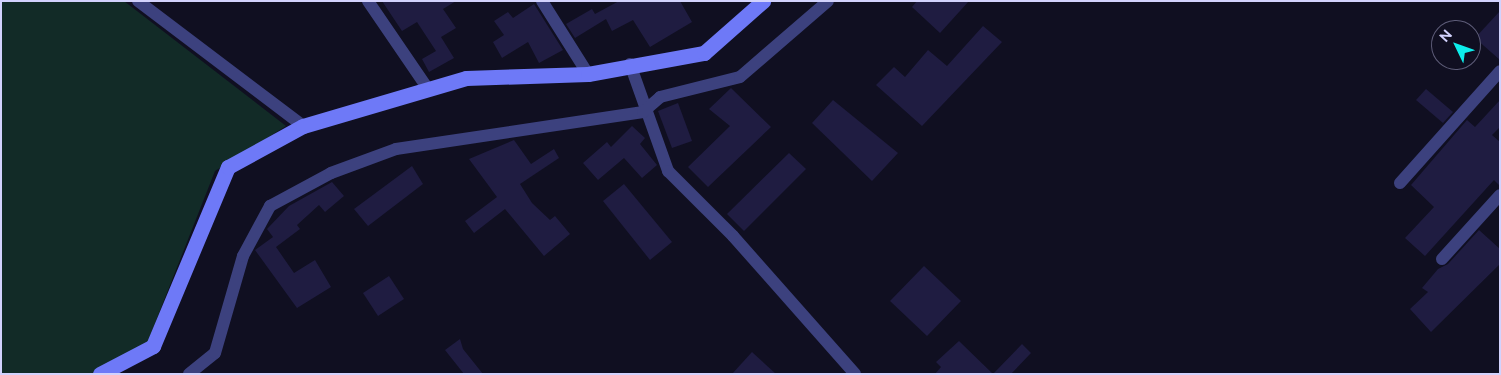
<!DOCTYPE html>
<style>
body{margin:0}
#map{position:relative;width:1501px;height:375px;overflow:hidden;background:#100f21;font-family:Raleway,sans-serif}
div>[style]{position:absolute}
.green>*{inset:0;background:#122b27}
.building>*{inset:0;background:#1f1c41}
.street>*{height:12px;margin:-6px;padding:0 6px;transform-origin:6px;border-radius:6px;background:#3c417e}
.secondary>*{height:15px;margin:-7.5px;padding:0 7.5px;transform-origin:7.5px;border-radius:7.5px;background:#6e79f7}
span{translate:-50% -50%;white-space:nowrap;text-align:center;line-height:1.15;-webkit-text-stroke:4px #100f21;paint-order:stroke}
.frame{position:absolute;inset:0;border:2px solid #d2d2fd;pointer-events:none}
.north{position:absolute;left:1431px;top:20px;width:50px;height:50px;box-sizing:border-box;background:#100f21;border:1px solid #5e5d79;border-radius:50%;rotate:312deg;font-size:14px;font-weight:700;line-height:20px;text-align:center;color:#d2d2fd}
.north::after{content:'';display:block;margin:auto;width:18px;height:22px;background:#0dedeb;clip-path:polygon(50% 0,100% 100%,50% 72%,0 100%)}
</style>
<div id="map">
<div class="green">
<div style="clip-path:polygon(1px 1px,124px 1px,286px 126px,215px 171px,146px 346px,92px 374px,1px 374px)"></div>
</div>
<div class="building">
<div style="clip-path:polygon(382px 1px,456px 1px,443px 9px,456px 28px,441px 37px,454px 58px,429px 72px,422px 59px,436px 51px,417px 22px,402px 31px)"></div>
<div style="clip-path:polygon(619px 1px,680px 1px,692px 22px,650px 47px,633px 20px,612px 31px,606px 19px,575px 38px,566px 24px,592px 9px,595px 14px)"></div>
<div style="clip-path:polygon(917px 1px,969px 1px,940px 33px,912px 7px)"></div>
<div style="clip-path:polygon(534px 4px,563px 50px,539px 63px,528px 42px,502px 58px,493px 42px,504px 35px,494px 21px,508px 12px,513px 18px)"></div>
<div style="clip-path:polygon(1500px 11px,1500px 60px,1475px 38px)"></div>
<div style="clip-path:polygon(983px 26px,1002px 42px,922px 126px,876px 85px,894px 67px,905px 77px,928px 50px,947px 66px)"></div>
<div style="clip-path:polygon(731px 88px,771px 127px,708px 187px,688px 167px,730px 126px,709px 109px)"></div>
<div style="clip-path:polygon(1426px 89px,1453px 112px,1443px 123px,1416px 100px)"></div>
<div style="clip-path:polygon(833px 100px,898px 153px,872px 181px,812px 123px)"></div>
<div style="clip-path:polygon(1500px 100px,1500px 127px,1492px 135px,1500px 142px,1500px 186px,1494px 180px,1425px 256px,1405px 238px,1434px 207px,1411px 185px,1467px 120px,1475px 127px)"></div>
<div style="clip-path:polygon(678px 103px,692px 141px,672px 148px,658px 111px)"></div>
<div style="clip-path:polygon(632px 126px,645px 138px,640px 144px,657px 165px,642px 178px,624px 158px,598px 180px,583px 163px,607px 142px,611px 147px)"></div>
<div style="clip-path:polygon(514px 140px,531px 164px,554px 149px,559px 158px,520px 184px,532px 203px,550px 220px,555px 216px,570px 234px,544px 256px,505px 209px,474px 233px,465px 221px,497px 197px,469px 159px)"></div>
<div style="clip-path:polygon(789px 153px,806px 169px,744px 231px,727px 214px)"></div>
<div style="clip-path:polygon(412px 166px,423px 184px,368px 226px,354px 209px)"></div>
<div style="clip-path:polygon(332px 182px,344px 196px,325px 212px,319px 205px,297px 225px,300px 229px,276px 247px,294px 273px,315px 260px,331px 287px,297px 308px,255px 250px,273px 237px,267px 229px,289px 206px)"></div>
<div style="clip-path:polygon(624px 184px,672px 242px,650px 260px,603px 201px)"></div>
<div style="clip-path:polygon(1479px 230px,1500px 249px,1500px 264px,1431px 332px,1410px 309px,1428px 292px,1422px 288px,1438px 269px,1448px 264px)"></div>
<div style="clip-path:polygon(924px 266px,961px 301px,927px 336px,890px 301px)"></div>
<div style="clip-path:polygon(389px 276px,404px 299px,378px 316px,363px 293px)"></div>
<div style="clip-path:polygon(460px 339px,463px 349px,483px 374px,464px 374px,445px 350px)"></div>
<div style="clip-path:polygon(959px 341px,993px 374px,1022px 344px,1031px 353px,1011px 374px,935px 374px,941px 367px,936px 362px)"></div>
<div style="clip-path:polygon(752px 352px,776px 374px,732px 374px)"></div>
</div>
<div class="street">
<div style="left:138px;top:1px;width:207px;rotate:37.1deg"></div>
<div style="left:368px;top:1px;width:107px;rotate:55.7deg"></div>
<div style="left:542px;top:1px;width:86px;rotate:57.8deg"></div>
<div style="left:630px;top:64px;width:114px;rotate:70.4deg"></div>
<div style="left:668px;top:171px;width:92px;rotate:45deg"></div>
<div style="left:733px;top:236px;width:184px;rotate:48.5deg"></div>
<div style="left:1400px;top:183px;width:150px;rotate:-48.2deg"></div>
<div style="left:1442px;top:259px;width:86px;rotate:-47.8deg"></div>
<div style="left:189px;top:374px;width:33px;rotate:-39deg"></div>
<div style="left:215px;top:353px;width:101px;rotate:-73.9deg"></div>
<div style="left:243px;top:256px;width:57px;rotate:-61.6deg"></div>
<div style="left:270px;top:206px;width:69px;rotate:-28.4deg"></div>
<div style="left:331px;top:173px;width:69px;rotate:-20.3deg"></div>
<div style="left:396px;top:149px;width:250px;rotate:-8.5deg"></div>
<div style="left:643px;top:112px;width:23px;rotate:-41deg"></div>
<div style="left:660px;top:97px;width:82px;rotate:-14deg"></div>
<div style="left:740px;top:77px;width:116px;rotate:-40.8deg"></div>
</div>
<div class="secondary">
<div style="left:100px;top:374px;width:60px;rotate:-27.8deg"></div>
<div style="left:153px;top:346px;width:194px;rotate:-67.3deg"></div>
<div style="left:228px;top:167px;width:85px;rotate:-28.7deg"></div>
<div style="left:303px;top:126px;width:170px;rotate:-16.4deg"></div>
<div style="left:466px;top:78px;width:122px;rotate:-1.9deg"></div>
<div style="left:588px;top:74px;width:118px;rotate:-10.3deg"></div>
<div style="left:704px;top:53px;width:79px;rotate:-41.4deg"></div>
</div>
<div class="frame"></div>
<div class="north">N</div>
</div>
